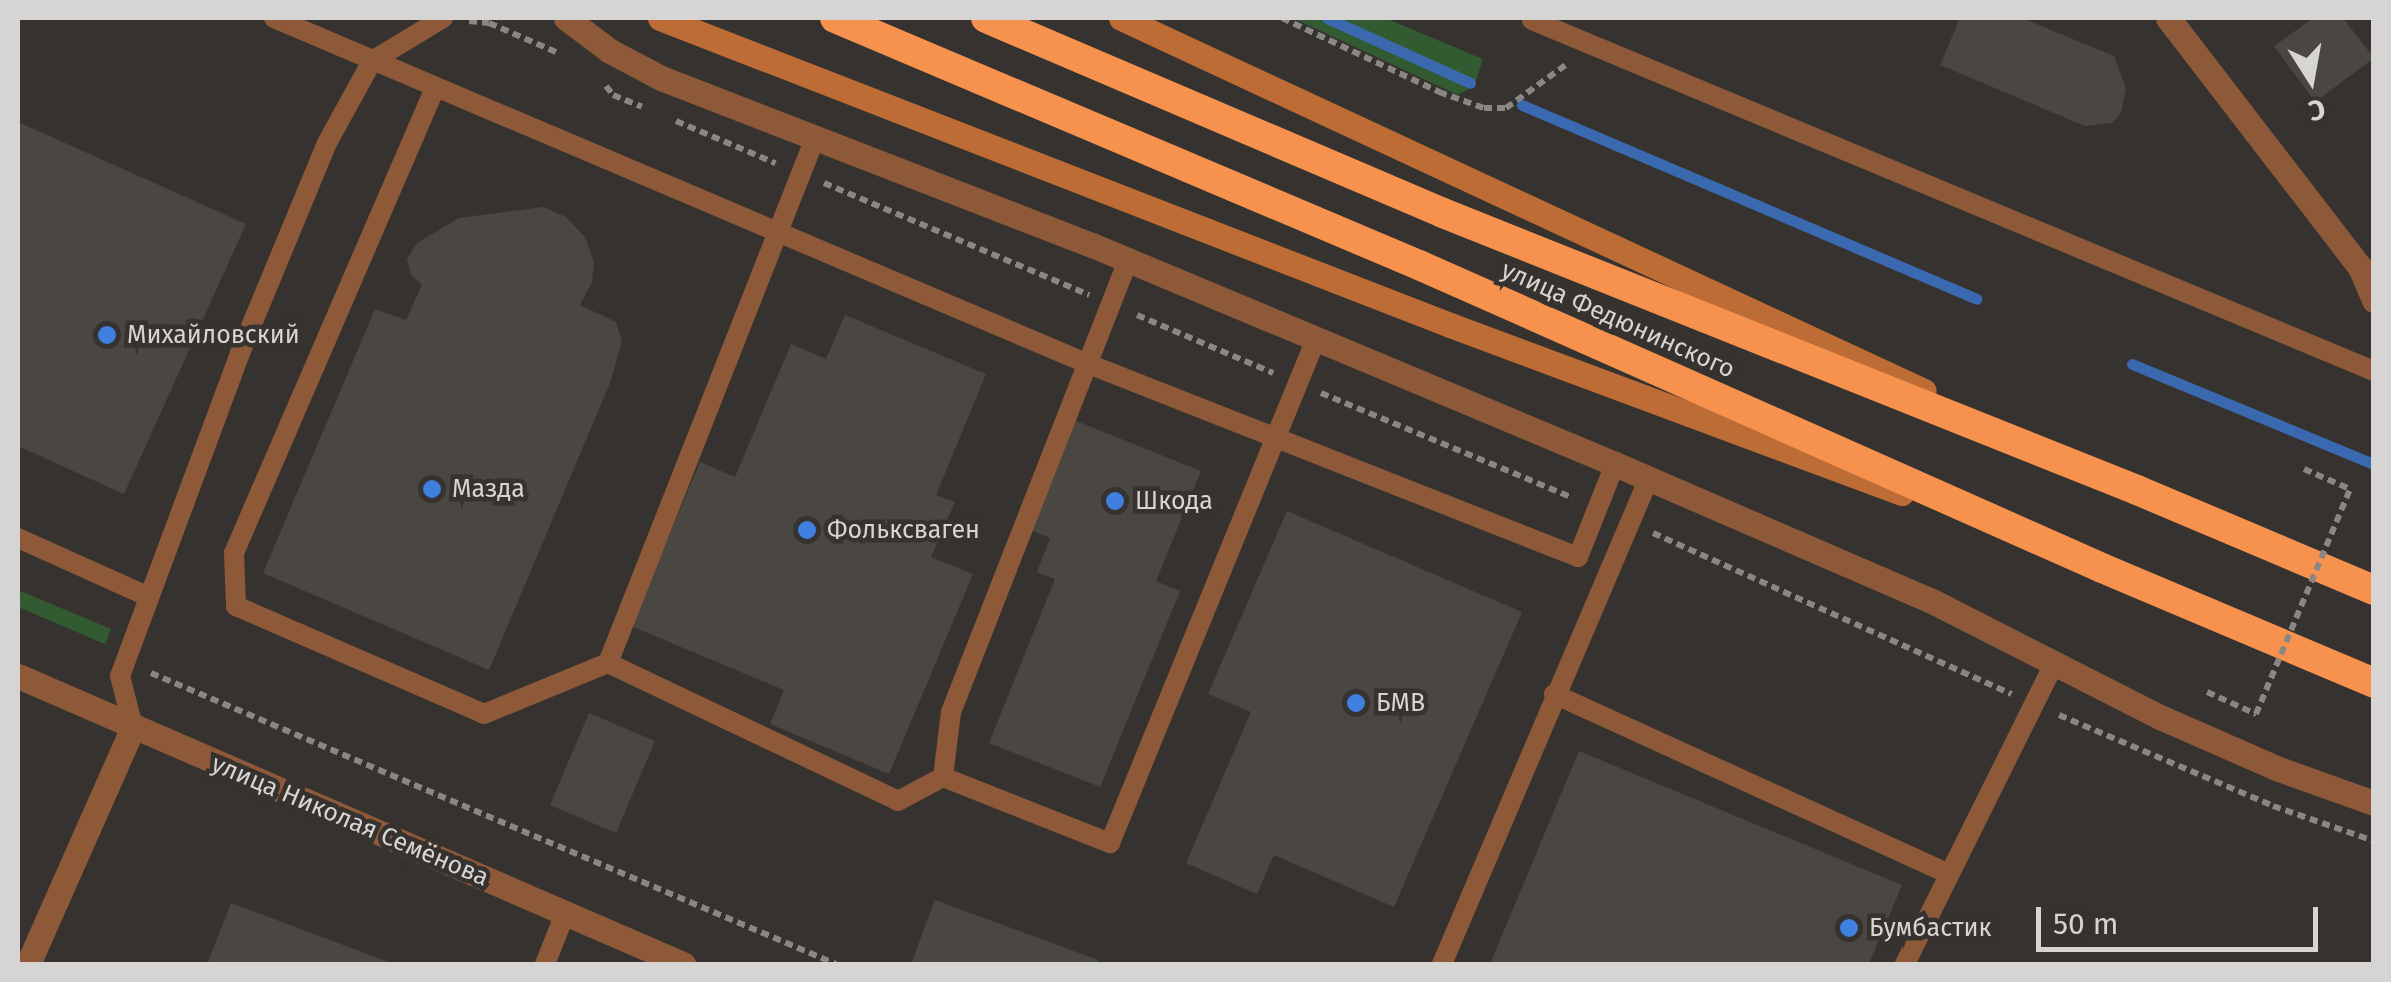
<!DOCTYPE html>
<meta charset="utf-8">
<style>
body{margin:0}
#map{position:relative;width:2391px;height:982px;overflow:hidden;background:#35322f;font-family:"Fira Sans",sans-serif}
div>[style]{position:absolute}
.green>*{inset:0;background:#335b31}
.stream>*{height:11px;margin:-5.5px;padding:0 5.5px;transform-origin:5.5px;border-radius:5.5px;background:#3b69b0}
.building>*{inset:0;background:#4a4743}
.path>*{height:6px;margin-top:-3px;transform-origin:0;background:repeating-linear-gradient(90deg,#898684 0 8px,transparent 0 13px)}
.lane>*{height:20px;margin:-10px;padding:0 10px;transform-origin:10px;border-radius:10px;background:#8d5938}
.street>*{height:25px;margin:-12.5px;padding:0 12.5px;transform-origin:12.5px;border-radius:12.5px;background:#8d5938}
.secondary>*{height:25px;margin:-12.5px;padding:0 12.5px;transform-origin:12.5px;border-radius:12.5px;background:#be6c35}
.highway>*{height:30px;margin:-15px;padding:0 15px;transform-origin:15px;border-radius:15px;background:#f7924e}
.path-bridge>*{height:6px;margin-top:-3px;transform-origin:0;background:repeating-linear-gradient(90deg,#898684 0 8px,transparent 0 13px)}
.dots>*{width:28px;height:28px;translate:-50% -50%;box-sizing:border-box;border:5px solid #35322f;border-radius:50%}
span{translate:-50% -50%;white-space:nowrap;text-align:center;line-height:1.15;-webkit-text-stroke:9px #35322f;paint-order:stroke}
.street-label{font-size:25px;color:#d7d5d3}
.poi-label{font-size:25px;color:#d7d5d3}
.left{translate:0 -50%;text-align:left}
.frame{position:absolute;inset:0;border:20px solid #d7d5d3;pointer-events:none}
.north{position:absolute;left:2261px;top:30px;width:100px;height:100px;-webkit-text-stroke:8px #35322f;paint-order:stroke;rotate:169deg;font-size:28px;font-weight:700;line-height:40px;text-align:center;color:#d7d5d3}
.north::after{content:'';display:block;margin:auto;width:35px;height:45px;background:#d7d5d3;clip-path:polygon(50% 0,100% 100%,50% 72%,0 100%)}
.scale{position:absolute;left:2036px;top:907px;width:282px;height:45px;box-sizing:border-box;border:5px solid #d7d5d3;border-top:0;padding-left:12px;font-size:30px;line-height:35px;white-space:nowrap;color:#d7d5d3;-webkit-text-stroke:8px #35322f;paint-order:stroke}
</style>
<div id="map">
<div class="green">
<div style="clip-path:polygon(1293px 18px,1385px 18px,1483px 59px,1474px 86px,1458px 95px)"></div>
<div style="clip-path:polygon(18px 590px,111px 629px,105px 644px,18px 607px)"></div>
</div>
<div class="stream">
<div style="left:1327px;top:18px;width:157px;rotate:24.4deg"></div>
<div style="left:1522px;top:105px;width:494px;rotate:23.1deg"></div>
<div style="left:2132px;top:364px;width:262px;rotate:22.5deg"></div>
</div>
<div class="building">
<div style="clip-path:polygon(1960px 18px,2022px 18px,2114px 56px,2126px 88px,2121px 113px,2112px 123px,2085px 126px,1940px 65px)"></div>
<div style="clip-path:polygon(2313px 18px,2343px 18px,2374px 58px,2315px 102px,2274px 46px)"></div>
<div style="clip-path:polygon(18px 122px,246px 224px,124px 494px,18px 446px)"></div>
<div style="clip-path:polygon(543px 207px,566px 217px,585px 237px,594px 262px,592px 282px,580px 305px,616px 322px,622px 341px,610px 383px,489px 670px,263px 573px,375px 309px,406px 320px,422px 285px,411px 275px,407px 259px,417px 243px,459px 218px)"></div>
<div style="clip-path:polygon(845px 315px,986px 374px,936px 495px,955px 502px,931px 557px,973px 574px,889px 774px,770px 724px,784px 690px,631px 626px,700px 462px,735px 477px,791px 344px,826px 359px)"></div>
<div style="clip-path:polygon(1074px 420px,1201px 471px,1156px 581px,1180px 591px,1100px 787px,989px 743px,1055px 579px,1037px 572px,1050px 538px,1030px 530px)"></div>
<div style="clip-path:polygon(1287px 511px,1522px 612px,1394px 907px,1274px 855px,1257px 894px,1186px 863px,1251px 712px,1208px 694px)"></div>
<div style="clip-path:polygon(589px 713px,655px 741px,616px 833px,550px 805px)"></div>
<div style="clip-path:polygon(1579px 751px,1902px 885px,1869px 964px,1490px 964px)"></div>
<div style="clip-path:polygon(935px 900px,1098px 960px,1096px 964px,911px 964px)"></div>
<div style="clip-path:polygon(231px 903px,394px 964px,207px 964px)"></div>
</div>
<div class="path">
<div style="left:1282px;top:18px;width:174px;rotate:25.2deg"></div>
<div style="left:1439px;top:92px;width:48px;rotate:19.6deg"></div>
<div style="left:1484px;top:108px;width:22px"></div>
<div style="left:1506px;top:108px;width:75px;rotate:-35.8deg"></div>
<div style="left:469px;top:21px;width:20px;rotate:6deg"></div>
<div style="left:489px;top:23px;width:73px;rotate:23.4deg"></div>
<div style="left:606px;top:86px;width:11px;rotate:52deg"></div>
<div style="left:613px;top:95px;width:31px;rotate:22deg"></div>
<div style="left:676px;top:121px;width:108px;rotate:23deg"></div>
<div style="left:824px;top:183px;width:288px;rotate:22.9deg"></div>
<div style="left:1137px;top:315px;width:148px;rotate:23.1deg"></div>
<div style="left:1321px;top:393px;width:273px;rotate:22.6deg"></div>
<div style="left:2304px;top:469px;width:50px;rotate:23.5deg"></div>
<div style="left:1653px;top:533px;width:393px;rotate:24.2deg"></div>
<div style="left:151px;top:673px;width:744px;rotate:23.02deg"></div>
<div style="left:2207px;top:692px;width:54px;rotate:24.2deg"></div>
<div style="left:2059px;top:715px;width:233px;rotate:23deg"></div>
<div style="left:2273px;top:806px;width:107px;rotate:19.1deg"></div>
</div>
<div class="lane">
<div style="left:274px;top:18px;width:882px;rotate:23.02deg"></div>
<div style="left:1086px;top:363px;width:529px;rotate:21.52deg"></div>
<div style="left:1578px;top:557px;width:100px;rotate:-68.3deg"></div>
<div style="left:1532px;top:20px;width:912px;rotate:22.63deg"></div>
<div style="left:435px;top:88px;width:507px;rotate:113.38deg"></div>
<div style="left:234px;top:553px;width:53px;rotate:87.8deg"></div>
<div style="left:236px;top:606px;width:270px;rotate:23.5deg"></div>
<div style="left:484px;top:714px;width:134px;rotate:-22.4deg"></div>
<div style="left:608px;top:663px;width:321px;rotate:25.4deg"></div>
<div style="left:898px;top:801px;width:51px;rotate:-28.1deg"></div>
<div style="left:943px;top:777px;width:180px;rotate:21.6deg"></div>
<div style="left:1110px;top:843px;width:544px;rotate:-67.77deg"></div>
<div style="left:18px;top:538px;width:141px;rotate:24.2deg"></div>
<div style="left:608px;top:663px;width:564px;rotate:-68.48deg"></div>
<div style="left:1554px;top:694px;width:432px;rotate:24.5deg"></div>
<div style="left:133px;top:727px;width:53px;rotate:-104.3deg"></div>
<div style="left:120px;top:676px;width:345px;rotate:-69.6deg"></div>
<div style="left:240px;top:353px;width:227px;rotate:-67.5deg"></div>
<div style="left:327px;top:143px;width:94px;rotate:-61.2deg"></div>
<div style="left:372px;top:61px;width:83px;rotate:-31.2deg"></div>
<div style="left:943px;top:777px;width:65px;rotate:-83deg"></div>
<div style="left:951px;top:712px;width:484px;rotate:-68.6deg"></div>
<div style="left:545px;top:964px;width:54px;rotate:-68.2deg"></div>
<div style="left:1442px;top:964px;width:528px;rotate:-66.93deg"></div>
<div style="left:1905px;top:964px;width:335px;rotate:-63.6deg"></div>
</div>
<div class="street">
<div style="left:566px;top:18px;width:55px;rotate:36.9deg"></div>
<div style="left:610px;top:51px;width:58px;rotate:27.9deg"></div>
<div style="left:661px;top:78px;width:462px;rotate:21.2deg"></div>
<div style="left:1092px;top:245px;width:567px;rotate:22.72deg"></div>
<div style="left:1615px;top:464px;width:345px;rotate:23.4deg"></div>
<div style="left:1932px;top:601px;width:256px;rotate:27deg"></div>
<div style="left:2160px;top:717px;width:127px;rotate:23.7deg"></div>
<div style="left:2276px;top:768px;width:104px;rotate:19.7deg"></div>
<div style="left:2168px;top:18px;width:314px;rotate:52.4deg"></div>
<div style="left:2360px;top:267px;width:36px;rotate:67deg"></div>
<div style="left:18px;top:676px;width:725px;rotate:23.42deg"></div>
<div style="left:28px;top:964px;width:259px;rotate:-66.1deg"></div>
</div>
<div class="secondary">
<div style="left:660px;top:18px;width:848px;rotate:21.24deg"></div>
<div style="left:1450px;top:325px;width:482px;rotate:20.4deg"></div>
<div style="left:1121px;top:18px;width:885px;rotate:24.92deg"></div>
</div>
<div class="highway">
<div style="left:835px;top:18px;width:634px;rotate:22.93deg"></div>
<div style="left:1419px;top:265px;width:747px;rotate:23.92deg"></div>
<div style="left:2102px;top:568px;width:295px;rotate:22.9deg"></div>
<div style="left:986px;top:18px;width:497px;rotate:23.1deg"></div>
<div style="left:1443px;top:213px;width:747px;rotate:21.76deg"></div>
<div style="left:2137px;top:490px;width:257px;rotate:22.9deg"></div>
</div>
<div class="path-bridge">
<div style="left:2256px;top:714px;width:244px;rotate:-67.3deg"></div>
</div>
<div class="dots">
<div style="left:107px;top:335px;background:#3f7fe0"></div>
<div style="left:432px;top:489px;background:#3f7fe0"></div>
<div style="left:1115px;top:501px;background:#3f7fe0"></div>
<div style="left:807px;top:530px;background:#3f7fe0"></div>
<div style="left:1356px;top:703px;background:#3f7fe0"></div>
<div style="left:1849px;top:928px;background:#3f7fe0"></div>
</div>
<div class="street-label">
<span style="left:1618px;top:320px;rotate:24deg">улица Федюнинского</span>
<span style="left:350px;top:821px;rotate:23deg">улица Николая Семёнова</span>
</div>
<div class="poi-label">
<span class="left" style="left:127px;top:335px">Михайловский</span>
<span class="left" style="left:452px;top:489px">Мазда</span>
<span class="left" style="left:1135px;top:501px">Шкода</span>
<span class="left" style="left:827px;top:530px">Фольксваген</span>
<span class="left" style="left:1376px;top:703px">БМВ</span>
<span class="left" style="left:1869px;top:928px">Бумбастик</span>
</div>
<div class="frame"></div>
<div class="north">С</div>
<div class="scale">50 m</div>
</div>
